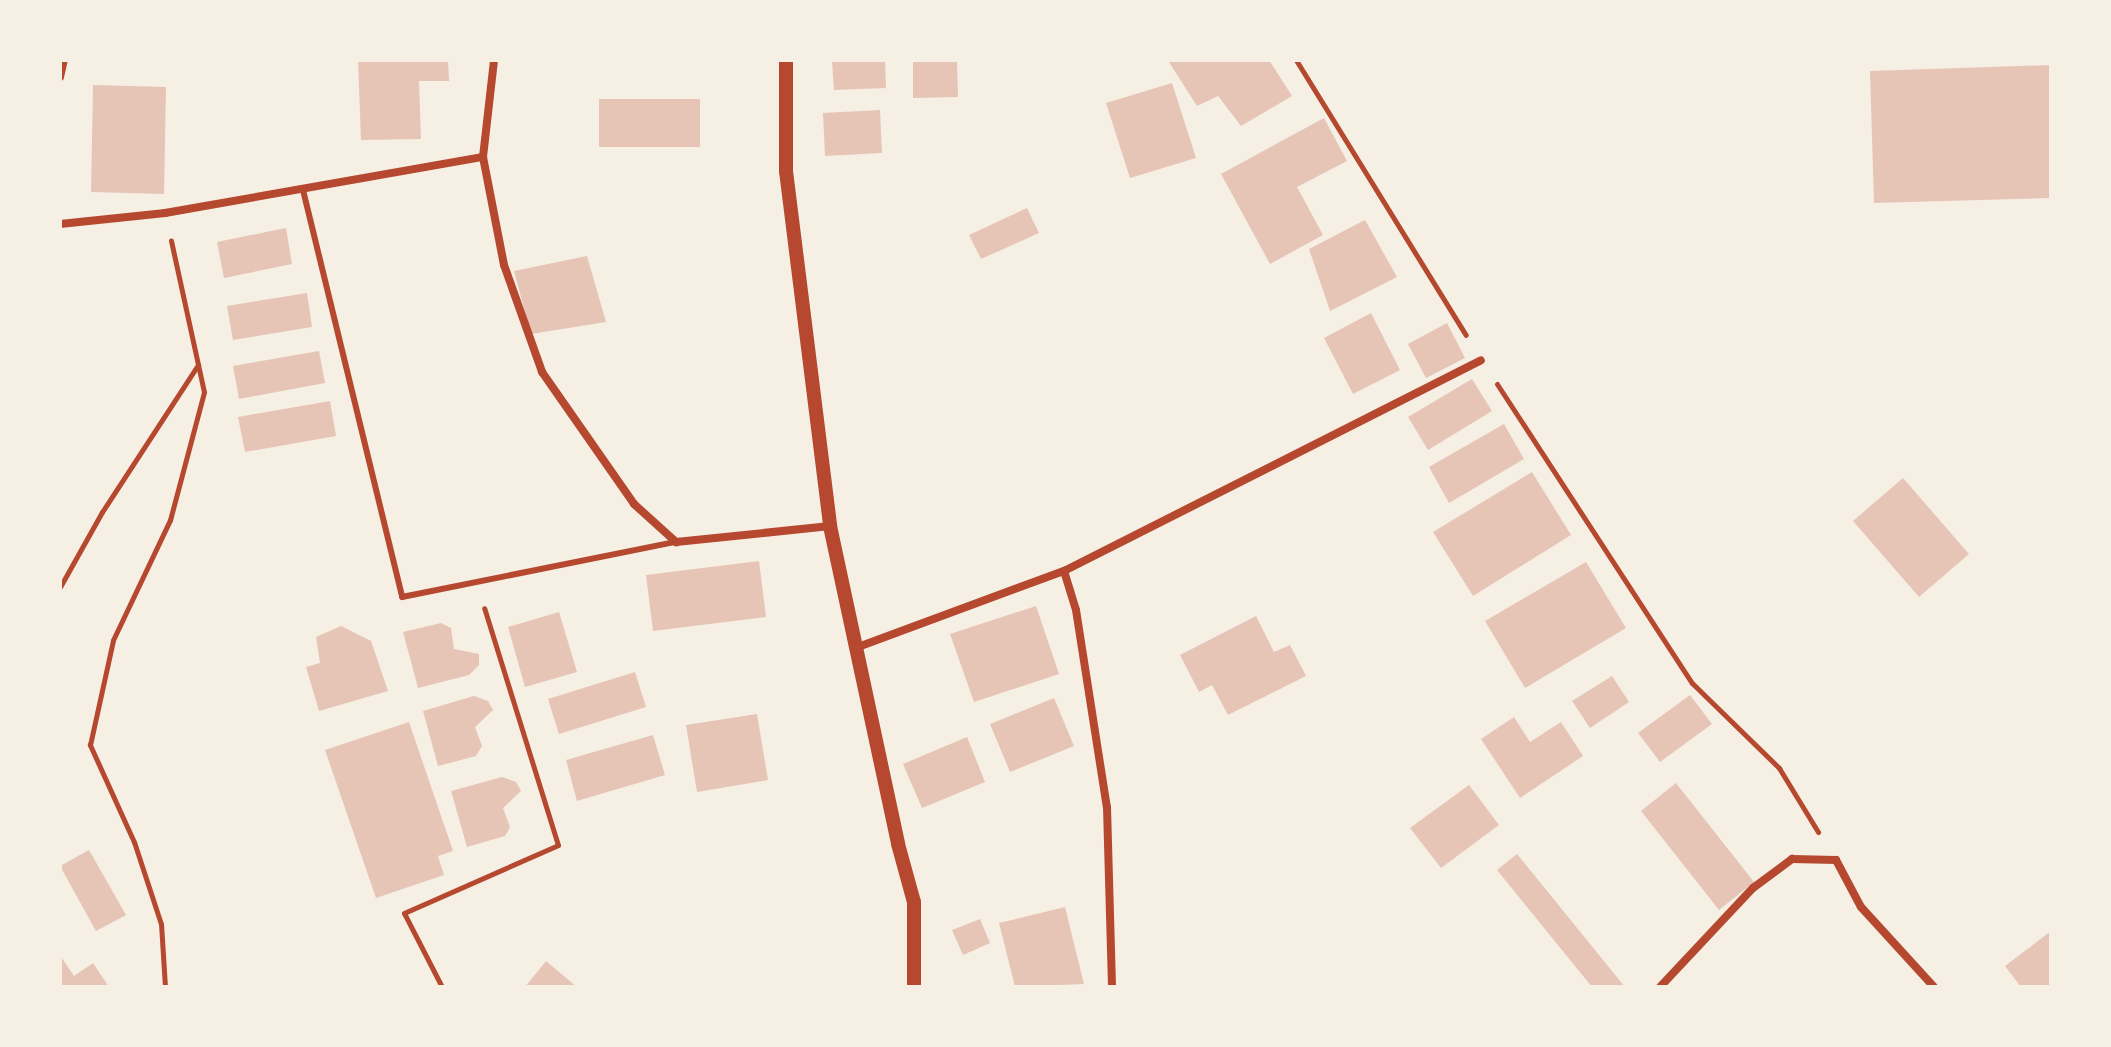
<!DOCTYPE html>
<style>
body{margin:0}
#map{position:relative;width:2111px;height:1047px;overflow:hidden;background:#f6efe4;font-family:Merriweather,serif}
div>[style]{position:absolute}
.building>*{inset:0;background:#e6c5b7}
.path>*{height:5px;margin:-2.5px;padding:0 2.5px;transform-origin:2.5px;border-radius:2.5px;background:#b5482f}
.service>*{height:6px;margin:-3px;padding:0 3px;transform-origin:3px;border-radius:3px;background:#b5482f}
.minor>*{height:8px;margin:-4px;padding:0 4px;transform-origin:4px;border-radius:4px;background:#b5482f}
.tertiary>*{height:14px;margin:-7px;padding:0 7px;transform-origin:7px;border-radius:7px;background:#b5482f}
span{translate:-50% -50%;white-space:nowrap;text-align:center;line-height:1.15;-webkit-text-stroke:8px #f6efe4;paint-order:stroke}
.frame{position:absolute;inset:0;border:62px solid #f6efe4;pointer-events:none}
</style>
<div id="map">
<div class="building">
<div style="clip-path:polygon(358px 60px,448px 60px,449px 81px,419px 81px,421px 139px,361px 140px)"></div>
<div style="clip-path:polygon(885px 60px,886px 88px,834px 90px,832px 61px)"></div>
<div style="clip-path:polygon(913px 60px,957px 60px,958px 97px,913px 98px)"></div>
<div style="clip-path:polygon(1173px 60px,1269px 60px,1292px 96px,1241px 126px,1218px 96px,1197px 106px,1169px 62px)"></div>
<div style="clip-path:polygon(2051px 65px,2051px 198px,1874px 203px,1870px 71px)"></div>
<div style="clip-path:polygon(1172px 83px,1196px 158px,1130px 178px,1106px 103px)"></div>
<div style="clip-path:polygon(93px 85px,166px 87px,164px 194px,91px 192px)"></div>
<div style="clip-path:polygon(599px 99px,700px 99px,700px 147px,599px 147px)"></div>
<div style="clip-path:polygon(880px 110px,882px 153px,825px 156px,823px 113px)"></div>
<div style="clip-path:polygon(1324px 118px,1347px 161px,1297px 187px,1323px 235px,1270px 264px,1221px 174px)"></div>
<div style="clip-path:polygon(1027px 208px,1039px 233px,981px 259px,969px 235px)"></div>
<div style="clip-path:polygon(1365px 220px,1397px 277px,1330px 311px,1309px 249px)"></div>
<div style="clip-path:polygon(286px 228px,292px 264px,224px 278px,217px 242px)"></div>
<div style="clip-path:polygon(587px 256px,606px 322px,531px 334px,514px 271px)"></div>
<div style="clip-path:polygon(307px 293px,312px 327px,233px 340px,227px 306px)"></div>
<div style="clip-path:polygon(1371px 313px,1400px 370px,1353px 394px,1324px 338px)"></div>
<div style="clip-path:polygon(1447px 323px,1465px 358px,1426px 378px,1408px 344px)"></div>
<div style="clip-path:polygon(319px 351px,325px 383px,239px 399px,233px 366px)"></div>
<div style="clip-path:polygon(1472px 379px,1492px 411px,1428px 450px,1408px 417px)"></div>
<div style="clip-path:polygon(330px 401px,336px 436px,245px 452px,238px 417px)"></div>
<div style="clip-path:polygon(1504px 424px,1524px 459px,1449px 503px,1429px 467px)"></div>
<div style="clip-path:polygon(1532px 472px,1571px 535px,1473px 596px,1433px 532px)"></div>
<div style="clip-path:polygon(1903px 478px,1969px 554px,1919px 597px,1853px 521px)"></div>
<div style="clip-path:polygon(759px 561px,766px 617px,653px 631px,646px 575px)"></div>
<div style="clip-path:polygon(1586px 562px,1626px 628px,1525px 688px,1485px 621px)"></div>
<div style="clip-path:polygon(1036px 606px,1059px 674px,974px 702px,950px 634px)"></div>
<div style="clip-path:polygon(559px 612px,577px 672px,525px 687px,508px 627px)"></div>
<div style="clip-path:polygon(1256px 616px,1274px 652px,1290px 645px,1306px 676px,1228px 715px,1212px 685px,1199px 692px,1180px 655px)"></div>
<div style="clip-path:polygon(441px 623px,451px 628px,454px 649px,479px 654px,479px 665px,469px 675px,418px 688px,403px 632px)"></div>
<div style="clip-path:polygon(341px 626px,371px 641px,388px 691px,319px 711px,306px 667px,320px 663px,316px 637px)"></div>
<div style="clip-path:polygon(635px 672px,646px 707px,559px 734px,548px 699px)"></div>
<div style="clip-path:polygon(1612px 676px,1629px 702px,1590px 728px,1572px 701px)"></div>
<div style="clip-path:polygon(1690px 695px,1712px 724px,1660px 762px,1638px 733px)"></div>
<div style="clip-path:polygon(474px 696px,488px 701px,493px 710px,475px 727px,482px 746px,476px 756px,438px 766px,423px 711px)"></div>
<div style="clip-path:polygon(1054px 698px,1074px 746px,1010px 772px,990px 724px)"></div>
<div style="clip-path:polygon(757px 714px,768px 780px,697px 792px,686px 725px)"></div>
<div style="clip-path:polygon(1514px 717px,1530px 742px,1561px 722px,1583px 756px,1520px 798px,1481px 739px)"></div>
<div style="clip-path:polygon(409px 722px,453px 851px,438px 856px,444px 875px,376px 898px,325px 750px)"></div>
<div style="clip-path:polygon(653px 735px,665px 775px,577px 801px,566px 760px)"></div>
<div style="clip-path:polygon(967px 737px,985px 782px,922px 808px,903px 764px)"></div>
<div style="clip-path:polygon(502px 777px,516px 782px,521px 791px,503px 808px,510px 827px,505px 836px,467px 847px,451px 791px)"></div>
<div style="clip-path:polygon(1676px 783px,1754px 882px,1719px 910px,1641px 811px)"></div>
<div style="clip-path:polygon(1469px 785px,1499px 825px,1441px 868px,1410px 828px)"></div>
<div style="clip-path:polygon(89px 850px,126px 915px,96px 931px,60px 866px)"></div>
<div style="clip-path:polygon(1517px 854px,1625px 987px,1592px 987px,1497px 870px)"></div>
<div style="clip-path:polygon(1065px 907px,1084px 984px,1015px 987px,999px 923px)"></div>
<div style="clip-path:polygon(980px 919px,990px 943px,963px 955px,952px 930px)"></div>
<div style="clip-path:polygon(2051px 931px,2051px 987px,2021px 987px,2005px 966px)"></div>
<div style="clip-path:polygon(60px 955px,74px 976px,93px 963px,109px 987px,60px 987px)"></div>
<div style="clip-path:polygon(546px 961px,577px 987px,525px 987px)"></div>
</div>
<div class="path">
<div style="left:1296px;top:60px;width:323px;rotate:58.3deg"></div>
<div style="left:1497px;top:384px;width:357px;rotate:56.9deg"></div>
<div style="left:1692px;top:683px;width:122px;rotate:44.3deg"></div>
<div style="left:1779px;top:768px;width:75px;rotate:58.6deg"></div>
<div style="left:60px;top:587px;width:86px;rotate:-60.8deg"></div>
<div style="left:102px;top:512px;width:176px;rotate:-56.9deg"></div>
<div style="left:165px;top:987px;width:63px;rotate:-93.6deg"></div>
<div style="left:161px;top:924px;width:86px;rotate:-108.2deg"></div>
<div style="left:134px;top:842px;width:107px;rotate:-114.4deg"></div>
<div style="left:90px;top:745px;width:107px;rotate:-77.6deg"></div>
<div style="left:113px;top:640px;width:133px;rotate:-64.6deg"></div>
<div style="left:170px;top:520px;width:132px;rotate:-75.1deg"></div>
<div style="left:204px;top:392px;width:155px;rotate:-102.3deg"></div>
<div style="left:442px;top:987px;width:83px;rotate:-117.2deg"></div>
<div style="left:404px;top:913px;width:168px;rotate:-23.8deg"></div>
<div style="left:558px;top:845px;width:248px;rotate:-107.3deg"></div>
</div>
<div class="service">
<div style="left:303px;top:190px;width:419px;rotate:76.3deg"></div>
<div style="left:402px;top:597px;width:279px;rotate:-11.4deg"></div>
</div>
<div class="minor">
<div style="left:60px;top:77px;width:17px;rotate:-77deg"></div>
<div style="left:483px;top:157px;width:98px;rotate:-83.5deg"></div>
<div style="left:60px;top:224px;width:106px;rotate:-6deg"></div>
<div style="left:165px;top:213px;width:323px;rotate:-10deg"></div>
<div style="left:483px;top:157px;width:110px;rotate:79deg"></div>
<div style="left:504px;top:265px;width:114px;rotate:70.4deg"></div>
<div style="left:542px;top:372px;width:161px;rotate:55.1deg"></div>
<div style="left:634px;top:504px;width:57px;rotate:42.1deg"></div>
<div style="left:676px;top:542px;width:155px;rotate:-5.9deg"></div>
<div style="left:1064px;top:571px;width:467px;rotate:-26.8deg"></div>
<div style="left:858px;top:647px;width:220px;rotate:-20.3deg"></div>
<div style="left:1064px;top:571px;width:41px;rotate:72.9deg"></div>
<div style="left:1076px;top:610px;width:199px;rotate:81.1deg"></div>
<div style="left:1107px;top:807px;width:180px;rotate:88.4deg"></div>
<div style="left:1660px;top:987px;width:136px;rotate:-46.8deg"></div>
<div style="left:1753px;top:888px;width:49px;rotate:-36.6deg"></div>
<div style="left:1792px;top:859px;width:44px;rotate:1.3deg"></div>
<div style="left:1836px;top:860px;width:53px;rotate:62deg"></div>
<div style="left:1861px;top:907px;width:108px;rotate:47.6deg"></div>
</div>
<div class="tertiary">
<div style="left:786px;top:60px;width:111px;rotate:90deg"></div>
<div style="left:786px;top:171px;width:358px;rotate:82.9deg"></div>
<div style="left:830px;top:526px;width:325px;rotate:77.9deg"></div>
<div style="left:898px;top:844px;width:60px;rotate:74.6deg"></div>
<div style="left:914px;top:902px;width:85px;rotate:90deg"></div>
</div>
<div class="frame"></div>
</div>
